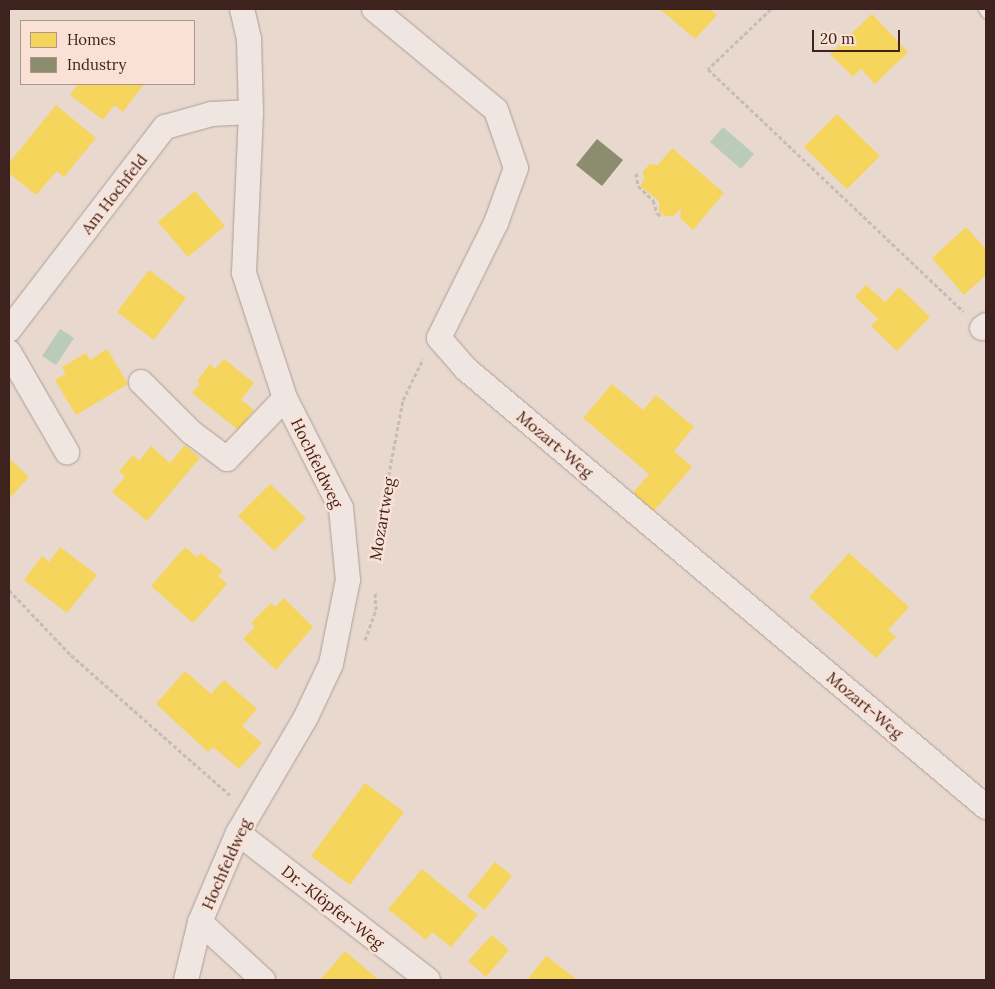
<!DOCTYPE html>
<meta charset="utf-8">
<style>
body{margin:0}
#map{position:relative;width:995px;height:989px;overflow:hidden;background:#e8d8ce;font-family:Lora,serif}
div>[style]{position:absolute}
.water>*{inset:0;background:#bacbba}
.homes>*{inset:0;background:#f6d55c}
.industry>*{inset:0;background:#8c8c6e}
.path>*{height:3px;margin-top:-1.5px;transform-origin:0;background:repeating-linear-gradient(90deg,#c8bcb7 0 4px,transparent 0 6.5px)}
.roads{filter:drop-shadow(0 0 1px #ad9d97) drop-shadow(0 0 1px #ad9d97)}
.lane>*{height:11px;margin:-5.5px;padding:0 5.5px;transform-origin:5.5px;border-radius:5.5px;background:#f0e6e1}
.street>*{height:24px;margin:-12px;padding:0 12px;transform-origin:12px;border-radius:12px;background:#f0e6e1}
span{translate:-50% -50%;white-space:nowrap;text-align:center;line-height:1.15;-webkit-text-stroke:5px #f9e1d5;paint-order:stroke}
.street-label{font-size:16px;color:#3e221e}
.frame{position:absolute;inset:0;border:10px solid #3e221e;pointer-events:none}
.legend{position:absolute;left:20px;top:20px;width:175px;height:65px;box-sizing:border-box;background:#f9e1d5;border:1px solid #ae958c;margin:0;padding:6px 9px;list-style:none;font-size:15px;color:#3e221e}
.legend li{display:flex;align-items:center;gap:10px;height:25px}
.legend b{width:25px;border:1px solid #ae958c}
.scale{position:absolute;left:812px;top:30px;width:88px;height:22px;box-sizing:border-box;border:2px solid #3e221e;border-top:0;padding-left:6px;font-size:15px;line-height:18px;white-space:nowrap;color:#3e221e;-webkit-text-stroke:4px #f9e1d5;paint-order:stroke}
</style>
<div id="map">
<div class="water">
<div style="clip-path:polygon(723px 127px,754px 154px,741px 169px,710px 142px)"></div>
<div style="clip-path:polygon(60px 329px,74px 338px,56px 365px,42px 356px)"></div>
</div>
<div class="homes">
<div style="clip-path:polygon(660px 9px,710px 9px,717px 15px,695px 39px)"></div>
<div style="clip-path:polygon(872px 14px,908px 52px,875px 84px,861px 69px,853px 77px,830px 54px)"></div>
<div style="clip-path:polygon(78px 84px,144px 84px,123px 112px,114px 105px,103px 120px,70px 95px)"></div>
<div style="clip-path:polygon(56px 105px,96px 138px,64px 177px,57px 171px,36px 195px,9px 173px,9px 163px)"></div>
<div style="clip-path:polygon(837px 114px,880px 156px,847px 189px,804px 147px)"></div>
<div style="clip-path:polygon(672px 148px,724px 193px,693px 230px,680px 218px,681px 209px,673px 216px,665px 216px,659px 212px,659px 201px,640px 186px,644px 180px,643px 171px,650px 164px,658px 165px)"></div>
<div style="clip-path:polygon(195px 191px,225px 226px,188px 257px,158px 222px)"></div>
<div style="clip-path:polygon(966px 227px,986px 249px,986px 275px,964px 295px,932px 258px)"></div>
<div style="clip-path:polygon(149px 270px,186px 298px,154px 340px,117px 312px)"></div>
<div style="clip-path:polygon(866px 285px,885px 302px,899px 287px,930px 317px,897px 351px,871px 326px,878px 319px,855px 297px)"></div>
<div style="clip-path:polygon(107px 349px,128px 384px,76px 415px,55px 380px,66px 374px,62px 367px,86px 353px,90px 360px)"></div>
<div style="clip-path:polygon(224px 359px,254px 383px,241px 400px,254px 410px,238px 430px,192px 393px,200px 384px,197px 381px,210px 364px,215px 369px)"></div>
<div style="clip-path:polygon(612px 384px,643px 410px,656px 395px,694px 427px,674px 451px,692px 467px,654px 511px,633px 493px,649px 474px,583px 418px)"></div>
<div style="clip-path:polygon(185px 445px,200px 458px,147px 521px,112px 492px,125px 477px,119px 471px,133px 455px,139px 461px,151px 446px,170px 463px)"></div>
<div style="clip-path:polygon(9px 458px,29px 477px,9px 499px)"></div>
<div style="clip-path:polygon(270px 484px,306px 518px,274px 551px,238px 516px)"></div>
<div style="clip-path:polygon(60px 547px,97px 575px,67px 613px,24px 580px,42px 556px,49px 562px)"></div>
<div style="clip-path:polygon(185px 547px,197px 557px,201px 553px,223px 571px,218px 576px,227px 584px,193px 623px,151px 586px)"></div>
<div style="clip-path:polygon(849px 553px,909px 607px,888px 630px,896px 637px,876px 658px,809px 597px)"></div>
<div style="clip-path:polygon(284px 598px,313px 627px,276px 670px,243px 639px,255px 627px,251px 623px,271px 603px,275px 607px)"></div>
<div style="clip-path:polygon(185px 671px,211px 694px,224px 680px,257px 709px,242px 726px,262px 743px,239px 769px,213px 747px,208px 752px,156px 704px)"></div>
<div style="clip-path:polygon(365px 783px,404px 812px,350px 885px,311px 856px)"></div>
<div style="clip-path:polygon(495px 862px,512px 876px,485px 910px,467px 896px)"></div>
<div style="clip-path:polygon(422px 869px,478px 915px,451px 947px,432px 932px,426px 940px,388px 909px)"></div>
<div style="clip-path:polygon(492px 935px,509px 950px,486px 977px,468px 961px)"></div>
<div style="clip-path:polygon(345px 951px,379px 980px,320px 980px)"></div>
<div style="clip-path:polygon(546px 956px,575px 978px,573px 980px,527px 980px)"></div>
</div>
<div class="industry">
<div style="clip-path:polygon(597px 139px,623px 160px,602px 186px,576px 165px)"></div>
</div>
<div class="path">
<div style="left:771px;top:9px;width:87px;rotate:136.4deg"></div>
<div style="left:708px;top:69px;width:352px;rotate:43.5deg"></div>
<div style="left:636px;top:173px;width:13px;rotate:81deg"></div>
<div style="left:638px;top:186px;width:21px;rotate:43deg"></div>
<div style="left:653px;top:200px;width:14px;rotate:73deg"></div>
<div style="left:657px;top:213px;width:6px;rotate:39deg"></div>
<div style="left:374px;top:552px;width:155px;rotate:-79.2deg"></div>
<div style="left:403px;top:400px;width:46px;rotate:-64deg"></div>
<div style="left:9px;top:590px;width:90px;rotate:46.4deg"></div>
<div style="left:71px;top:655px;width:212px;rotate:41.4deg"></div>
<div style="left:365px;top:640px;width:32px;rotate:-70deg"></div>
<div style="left:376px;top:610px;width:19px;rotate:-93deg"></div>
</div>
<div class="roads">
<div class="lane">
<div style="left:984px;top:9px;width:4px;rotate:56deg"></div>
</div>
<div class="street">
<div style="left:374px;top:9px;width:158px;rotate:39.6deg"></div>
<div style="left:496px;top:110px;width:61px;rotate:71deg"></div>
<div style="left:516px;top:168px;width:59px;rotate:110deg"></div>
<div style="left:496px;top:223px;width:128px;rotate:116.4deg"></div>
<div style="left:439px;top:338px;width:41px;rotate:48.9deg"></div>
<div style="left:466px;top:369px;width:680px;rotate:40.11deg"></div>
<div style="left:982px;top:328px;width:5px;rotate:-37deg"></div>
<div style="left:9px;top:330px;width:256px;rotate:-52.5deg"></div>
<div style="left:165px;top:127px;width:49px;rotate:-15.5deg"></div>
<div style="left:212px;top:114px;width:39px;rotate:-3deg"></div>
<div style="left:9px;top:352px;width:116px;rotate:59.9deg"></div>
<div style="left:141px;top:382px;width:71px;rotate:45deg"></div>
<div style="left:191px;top:432px;width:45px;rotate:36.9deg"></div>
<div style="left:227px;top:459px;width:84px;rotate:-46.4deg"></div>
<div style="left:238px;top:833px;width:240px;rotate:37.7deg"></div>
<div style="left:200px;top:922px;width:86px;rotate:42.6deg"></div>
<div style="left:186px;top:980px;width:60px;rotate:-76.4deg"></div>
<div style="left:200px;top:922px;width:97px;rotate:-66.9deg"></div>
<div style="left:238px;top:833px;width:134px;rotate:-59.6deg"></div>
<div style="left:306px;top:717px;width:59px;rotate:-64.7deg"></div>
<div style="left:331px;top:664px;width:86px;rotate:-78.6deg"></div>
<div style="left:348px;top:580px;width:72px;rotate:-95.6deg"></div>
<div style="left:341px;top:508px;width:123px;rotate:-117deg"></div>
<div style="left:285px;top:398px;width:132px;rotate:-108.2deg"></div>
<div style="left:244px;top:273px;width:161px;rotate:-87.5deg"></div>
<div style="left:251px;top:112px;width:73px;rotate:-91.6deg"></div>
<div style="left:249px;top:39px;width:31px;rotate:-103deg"></div>
</div>
</div>
<div class="street-label">
<span style="left:114px;top:194px;rotate:-52deg">Am Hochfeld</span>
<span style="left:555px;top:444px;rotate:40deg">Mozart-Weg</span>
<span style="left:317px;top:463px;rotate:64deg">Hochfeldweg</span>
<span style="left:382px;top:519px;rotate:-80deg">Mozartweg</span>
<span style="left:865px;top:705px;rotate:40deg">Mozart-Weg</span>
<span style="left:226px;top:864px;rotate:-66deg">Hochfeldweg</span>
<span style="left:333px;top:907px;rotate:38deg">Dr.-Klöpfer-Weg</span>
</div>
<div class="frame"></div>
<ul class="legend">
<li><b style="height:14px;background:#f6d55c"></b>Homes</li>
<li><b style="height:14px;background:#8c8c6e"></b>Industry</li>
</ul>
<div class="scale">20 m</div>
</div>
